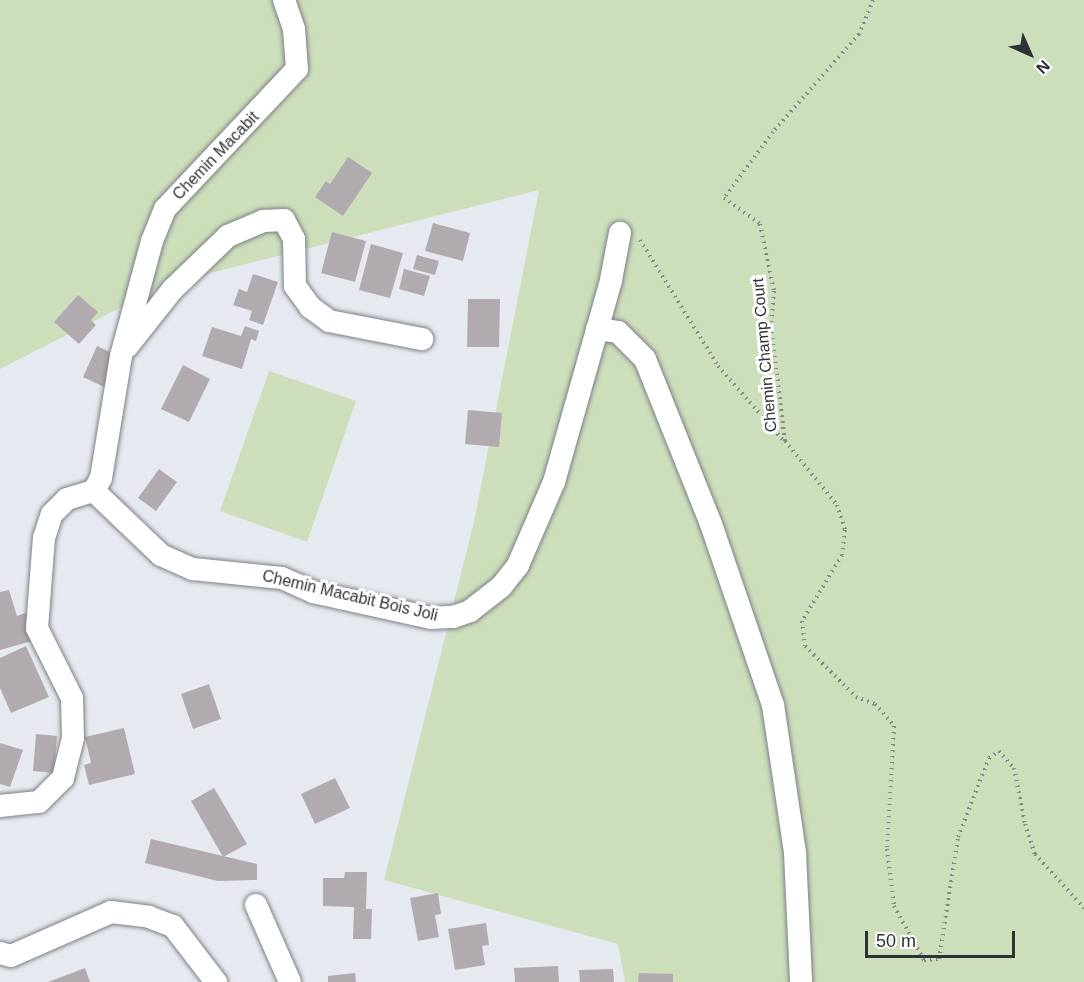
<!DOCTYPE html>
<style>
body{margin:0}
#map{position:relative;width:1084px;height:982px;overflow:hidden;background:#e6eaf0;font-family:Arial,sans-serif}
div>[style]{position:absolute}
.green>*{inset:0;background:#cddeba}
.building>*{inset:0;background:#b1abb0}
.path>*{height:4px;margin-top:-2px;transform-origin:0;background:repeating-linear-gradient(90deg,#83868a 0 1.5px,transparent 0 6px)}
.roads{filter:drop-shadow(0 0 2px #7e8187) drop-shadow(0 0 2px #7e8187)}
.minor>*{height:22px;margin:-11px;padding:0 11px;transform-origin:11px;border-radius:11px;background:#fff}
span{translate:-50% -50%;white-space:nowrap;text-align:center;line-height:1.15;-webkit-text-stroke:6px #fff;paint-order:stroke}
.street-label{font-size:16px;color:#303134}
.north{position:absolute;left:1000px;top:24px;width:60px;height:60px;-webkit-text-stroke:4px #fff;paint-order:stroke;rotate:135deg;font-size:16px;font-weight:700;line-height:24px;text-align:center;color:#303134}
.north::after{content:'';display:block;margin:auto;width:21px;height:27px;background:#303134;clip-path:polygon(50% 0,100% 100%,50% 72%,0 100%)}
.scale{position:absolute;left:865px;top:931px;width:150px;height:27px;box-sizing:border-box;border:3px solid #303134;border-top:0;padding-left:8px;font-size:18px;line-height:21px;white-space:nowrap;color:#303134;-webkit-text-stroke:4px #fff;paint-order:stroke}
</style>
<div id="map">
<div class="green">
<div style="clip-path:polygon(0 0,1084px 0,1084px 982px,625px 982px,618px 944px,384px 880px,474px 522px,539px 190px,167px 284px,0 369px)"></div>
<div style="clip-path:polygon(269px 371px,356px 401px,307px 542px,220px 511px)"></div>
</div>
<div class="building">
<div style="clip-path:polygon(348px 157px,372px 173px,343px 216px,315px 197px,326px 181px,330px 184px)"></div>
<div style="clip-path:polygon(433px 223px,470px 233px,463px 261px,425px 251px)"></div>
<div style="clip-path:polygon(332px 232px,366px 241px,355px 282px,321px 273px)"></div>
<div style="clip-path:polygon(371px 244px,403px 253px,390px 298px,359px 290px)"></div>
<div style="clip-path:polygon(417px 255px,439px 261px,435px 275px,413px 269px)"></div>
<div style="clip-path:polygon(404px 269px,430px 276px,424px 296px,399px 289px)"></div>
<div style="clip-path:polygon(253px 274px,278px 282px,263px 325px,249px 320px,252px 311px,233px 305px,239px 289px,247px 292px)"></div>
<div style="clip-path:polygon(78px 295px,98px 312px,91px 320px,96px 325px,79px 344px,54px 322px)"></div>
<div style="clip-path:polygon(468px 299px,500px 299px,499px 347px,467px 347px)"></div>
<div style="clip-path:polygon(245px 326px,259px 331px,256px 341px,251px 339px,242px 369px,202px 356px,212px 327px,241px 336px)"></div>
<div style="clip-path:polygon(97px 346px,119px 356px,104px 387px,83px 377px)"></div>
<div style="clip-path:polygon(183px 365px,210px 379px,189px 422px,161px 409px)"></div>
<div style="clip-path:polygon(468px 410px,502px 413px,499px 447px,465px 444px)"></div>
<div style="clip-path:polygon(159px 469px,177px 482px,156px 511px,138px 498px)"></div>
<div style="clip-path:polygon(9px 590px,17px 616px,28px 612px,36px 640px,0 650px,0 592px)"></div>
<div style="clip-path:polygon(26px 646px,49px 697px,11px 713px,0 688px,0 658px)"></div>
<div style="clip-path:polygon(209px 684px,221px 719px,193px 729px,181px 694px)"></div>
<div style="clip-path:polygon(124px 728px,135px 774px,89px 785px,84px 765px,91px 763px,85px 737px)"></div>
<div style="clip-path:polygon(36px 734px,57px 736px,54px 773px,33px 771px)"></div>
<div style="clip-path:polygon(0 743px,23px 750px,10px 787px,0 784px)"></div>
<div style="clip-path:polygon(335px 778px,350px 808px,315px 824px,301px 794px)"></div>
<div style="clip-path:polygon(214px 788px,247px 844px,223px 857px,191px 801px)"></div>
<div style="clip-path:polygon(151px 839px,257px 864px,257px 880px,218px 881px,145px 863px)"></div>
<div style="clip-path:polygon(345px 872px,367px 872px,366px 909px,372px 909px,371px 939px,353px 939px,354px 907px,323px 906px,323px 878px,344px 878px)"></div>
<div style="clip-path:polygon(438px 893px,441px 914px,435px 915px,439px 937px,418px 941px,410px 898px)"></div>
<div style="clip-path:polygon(486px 923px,489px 945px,482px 946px,485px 965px,455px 970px,448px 929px)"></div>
<div style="clip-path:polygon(558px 966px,559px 982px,515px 982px,514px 968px)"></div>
<div style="clip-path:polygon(85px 968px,90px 982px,48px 982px)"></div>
<div style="clip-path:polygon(613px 969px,614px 982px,580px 982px,579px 970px)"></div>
<div style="clip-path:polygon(355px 973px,356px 982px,328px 982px,328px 976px)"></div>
<div style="clip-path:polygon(639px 973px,673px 974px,673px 982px,638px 982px)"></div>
</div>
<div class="path">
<div style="left:873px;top:0;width:37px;rotate:112deg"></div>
<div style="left:859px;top:34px;width:130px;rotate:131.3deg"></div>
<div style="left:773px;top:132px;width:82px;rotate:126.6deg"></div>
<div style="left:724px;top:198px;width:44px;rotate:35.8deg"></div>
<div style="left:760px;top:224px;width:68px;rotate:78.2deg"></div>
<div style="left:774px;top:291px;width:35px;rotate:95deg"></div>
<div style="left:771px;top:326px;width:116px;rotate:83.1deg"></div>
<div style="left:785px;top:441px;width:82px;rotate:50.9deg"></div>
<div style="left:837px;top:505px;width:26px;rotate:72deg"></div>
<div style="left:845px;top:530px;width:25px;rotate:97deg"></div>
<div style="left:842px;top:555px;width:77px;rotate:121.2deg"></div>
<div style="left:802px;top:621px;width:25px;rotate:83deg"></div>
<div style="left:805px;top:646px;width:72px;rotate:45deg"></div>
<div style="left:856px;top:697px;width:20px;rotate:20deg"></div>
<div style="left:875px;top:704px;width:29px;rotate:49deg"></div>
<div style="left:894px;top:726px;width:123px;rotate:93.3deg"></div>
<div style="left:887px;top:849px;width:57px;rotate:83deg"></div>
<div style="left:894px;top:906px;width:62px;rotate:60.9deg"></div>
<div style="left:924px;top:960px;width:15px;rotate:-4deg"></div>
<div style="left:939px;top:959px;width:123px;rotate:-81.1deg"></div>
<div style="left:958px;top:837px;width:85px;rotate:-68.6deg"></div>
<div style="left:989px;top:758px;width:12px;rotate:-35deg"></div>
<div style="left:999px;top:751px;width:23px;rotate:49deg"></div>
<div style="left:1014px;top:768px;width:57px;rotate:78.9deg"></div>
<div style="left:1025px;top:824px;width:32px;rotate:72deg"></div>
<div style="left:1035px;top:854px;width:73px;rotate:47.8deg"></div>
<div style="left:640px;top:240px;width:148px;rotate:58.2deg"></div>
<div style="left:718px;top:366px;width:100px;rotate:48.7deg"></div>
</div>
<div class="roads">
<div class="minor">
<div style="left:597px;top:329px;width:21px;rotate:8deg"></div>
<div style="left:618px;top:332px;width:38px;rotate:45deg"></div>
<div style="left:645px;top:359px;width:178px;rotate:68.2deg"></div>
<div style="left:711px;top:524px;width:191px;rotate:71.1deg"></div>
<div style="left:773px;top:705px;width:150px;rotate:81.5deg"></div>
<div style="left:795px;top:853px;width:129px;rotate:87.3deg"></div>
<div style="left:127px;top:347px;width:73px;rotate:-51.7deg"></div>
<div style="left:172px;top:290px;width:78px;rotate:-44deg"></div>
<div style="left:228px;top:236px;width:38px;rotate:-23deg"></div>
<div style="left:263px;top:221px;width:21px;rotate:-3deg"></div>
<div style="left:284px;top:220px;width:21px;rotate:62deg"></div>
<div style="left:294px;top:239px;width:47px;rotate:88.8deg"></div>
<div style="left:295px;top:286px;width:26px;rotate:54deg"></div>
<div style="left:310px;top:307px;width:24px;rotate:36deg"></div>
<div style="left:329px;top:321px;width:95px;rotate:11deg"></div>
<div style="left:94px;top:491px;width:93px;rotate:43.7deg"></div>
<div style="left:161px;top:555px;width:35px;rotate:24deg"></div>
<div style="left:193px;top:569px;width:89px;rotate:5.8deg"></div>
<div style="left:282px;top:578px;width:34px;rotate:24deg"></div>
<div style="left:313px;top:592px;width:121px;rotate:12.4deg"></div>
<div style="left:431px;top:618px;width:22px;rotate:-3deg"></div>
<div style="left:453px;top:617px;width:18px;rotate:-19deg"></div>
<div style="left:470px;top:611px;width:39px;rotate:-38deg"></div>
<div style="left:501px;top:587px;width:28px;rotate:-52deg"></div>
<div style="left:518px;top:565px;width:90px;rotate:-66.6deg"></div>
<div style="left:554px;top:482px;width:210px;rotate:-74.2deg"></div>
<div style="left:611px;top:280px;width:48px;rotate:-79.2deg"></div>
<div style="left:0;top:806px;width:39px;rotate:-6deg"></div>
<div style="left:39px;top:802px;width:34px;rotate:-45deg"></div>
<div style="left:63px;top:778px;width:41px;rotate:-76deg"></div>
<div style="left:73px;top:738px;width:40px;rotate:-91.4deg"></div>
<div style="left:72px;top:698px;width:78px;rotate:-116.6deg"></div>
<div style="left:37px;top:628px;width:90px;rotate:-85.6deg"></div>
<div style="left:44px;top:538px;width:25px;rotate:-72deg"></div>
<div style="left:52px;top:514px;width:21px;rotate:-45deg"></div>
<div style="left:67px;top:499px;width:28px;rotate:-17deg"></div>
<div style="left:94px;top:491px;width:15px;rotate:-62deg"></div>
<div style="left:101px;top:478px;width:124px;rotate:-80.7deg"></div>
<div style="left:121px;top:356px;width:119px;rotate:-74.9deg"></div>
<div style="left:152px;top:241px;width:35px;rotate:-68deg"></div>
<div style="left:165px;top:209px;width:192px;rotate:-46.7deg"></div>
<div style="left:297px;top:69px;width:40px;rotate:-94.3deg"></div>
<div style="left:294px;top:29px;width:31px;rotate:-109deg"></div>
<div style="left:256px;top:905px;width:84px;rotate:66.2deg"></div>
<div style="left:0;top:953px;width:11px;rotate:15deg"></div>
<div style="left:11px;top:956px;width:109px;rotate:-23.7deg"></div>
<div style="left:111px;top:912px;width:38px;rotate:7deg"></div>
<div style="left:149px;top:917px;width:26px;rotate:21deg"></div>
<div style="left:173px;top:926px;width:71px;rotate:52.5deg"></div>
</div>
</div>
<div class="street-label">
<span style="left:216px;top:156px;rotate:-46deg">Chemin Macabit</span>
<span style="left:765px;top:355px;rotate:-95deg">Chemin Champ Court</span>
<span style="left:350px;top:596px;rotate:13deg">Chemin Macabit Bois Joli</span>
</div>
<div class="north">N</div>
<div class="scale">50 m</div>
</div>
